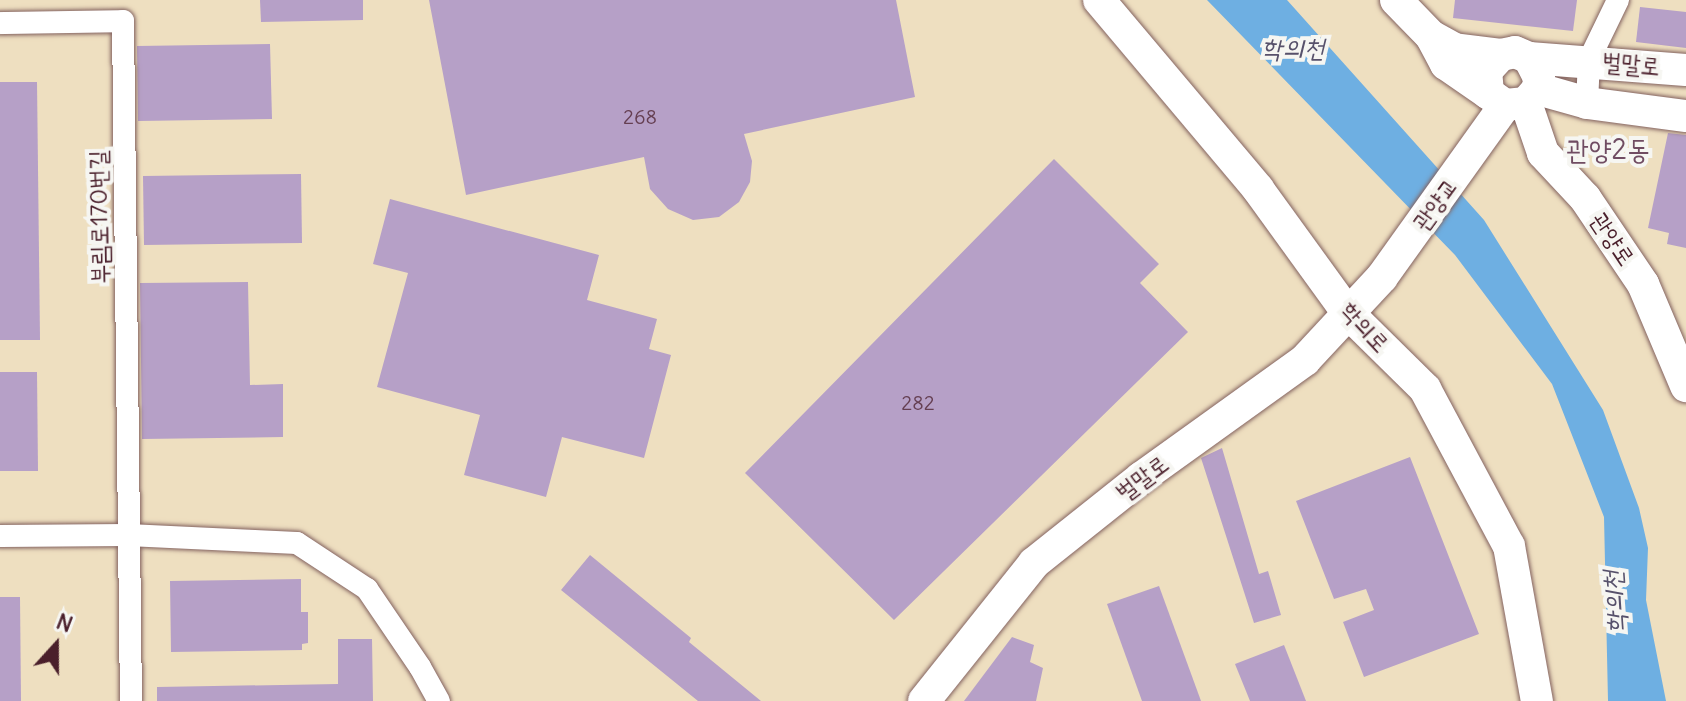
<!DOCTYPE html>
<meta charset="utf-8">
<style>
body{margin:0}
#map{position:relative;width:1686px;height:701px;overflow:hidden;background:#eedfc0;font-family:Delius,"Poor Story",sans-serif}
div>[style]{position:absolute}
.water>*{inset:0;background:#6eafe2}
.building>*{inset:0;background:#b6a0c7}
.roads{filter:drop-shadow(0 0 2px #83625f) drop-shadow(0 0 2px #83625f)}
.street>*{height:22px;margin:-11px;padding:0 11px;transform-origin:11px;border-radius:11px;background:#fff}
.secondary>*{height:32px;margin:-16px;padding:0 16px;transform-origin:16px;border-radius:16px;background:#fff}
span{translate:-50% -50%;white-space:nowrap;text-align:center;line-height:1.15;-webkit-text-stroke:8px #f6f6f2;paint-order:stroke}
.number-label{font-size:20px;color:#653f52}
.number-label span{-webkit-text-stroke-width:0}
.street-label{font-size:24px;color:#4a1f2b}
.water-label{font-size:26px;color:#57516b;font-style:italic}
.quarter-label{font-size:28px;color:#704c62}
.north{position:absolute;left:16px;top:605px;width:80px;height:80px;-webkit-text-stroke:6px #f6f6f2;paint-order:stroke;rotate:21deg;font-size:22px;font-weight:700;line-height:32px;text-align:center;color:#4a1f2b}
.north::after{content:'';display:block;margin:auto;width:28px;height:36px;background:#4a1f2b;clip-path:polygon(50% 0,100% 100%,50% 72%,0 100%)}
</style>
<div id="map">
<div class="water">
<div style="clip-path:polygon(1207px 0,1287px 0,1484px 220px,1603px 410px,1639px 508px,1648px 548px,1646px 600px,1666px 701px,1608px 701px,1604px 517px,1552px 384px,1455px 255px)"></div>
</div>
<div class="building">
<div style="clip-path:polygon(260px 0,363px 0,363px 20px,261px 22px)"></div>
<div style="clip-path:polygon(429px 0,896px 0,915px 97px,744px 134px,752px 161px,750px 182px,739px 202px,719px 217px,693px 220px,668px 209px,650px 189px,644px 157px,466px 195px)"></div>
<div style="clip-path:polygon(1455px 0,1577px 0,1573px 31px,1453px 18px)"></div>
<div style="clip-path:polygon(1640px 7px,1686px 12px,1686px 48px,1636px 42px)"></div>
<div style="clip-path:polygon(270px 44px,272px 119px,138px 121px,137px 46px)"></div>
<div style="clip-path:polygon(0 82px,37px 82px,40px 340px,0 340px)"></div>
<div style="clip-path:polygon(1668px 133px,1686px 135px,1686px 248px,1667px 244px,1669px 233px,1648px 228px)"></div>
<div style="clip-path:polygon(1054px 159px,1159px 264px,1140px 283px,1188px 332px,894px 620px,745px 473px)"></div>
<div style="clip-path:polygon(301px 174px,302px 243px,144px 245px,143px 176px)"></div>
<div style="clip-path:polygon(390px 199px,599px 255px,587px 300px,657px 319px,649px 349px,671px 355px,644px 458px,562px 437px,546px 497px,464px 475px,480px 415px,377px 387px,408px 273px,373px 264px)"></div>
<div style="clip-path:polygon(248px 282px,250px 385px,283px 384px,283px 437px,142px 439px,140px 283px)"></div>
<div style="clip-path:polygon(0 372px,37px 372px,38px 471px,0 471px)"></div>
<div style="clip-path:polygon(1222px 448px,1259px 574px,1268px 571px,1281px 615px,1254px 623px,1201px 458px)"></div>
<div style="clip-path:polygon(1410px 457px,1479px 634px,1364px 677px,1343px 622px,1374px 610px,1366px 589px,1334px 599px,1296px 501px)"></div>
<div style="clip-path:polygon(590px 555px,691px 638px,689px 642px,761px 701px,698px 701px,561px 590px)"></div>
<div style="clip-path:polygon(301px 579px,301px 612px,308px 612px,308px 643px,302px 644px,302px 650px,171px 652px,170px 581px)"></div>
<div style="clip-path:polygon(1159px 586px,1201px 701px,1142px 701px,1107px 604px)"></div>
<div style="clip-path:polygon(0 597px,20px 597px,21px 701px,0 701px)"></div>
<div style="clip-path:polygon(1012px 637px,1034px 645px,1030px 662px,1043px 668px,1036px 701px,964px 701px)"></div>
<div style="clip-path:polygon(338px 639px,372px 639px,373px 701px,157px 701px,157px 687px,338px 684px)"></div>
<div style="clip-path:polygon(1284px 645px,1306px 701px,1250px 701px,1235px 664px)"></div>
</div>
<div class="roads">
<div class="street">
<div style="left:0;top:23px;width:123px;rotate:-0.9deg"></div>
<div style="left:123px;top:21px;width:680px;rotate:89.33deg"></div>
<div style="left:1587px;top:103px;width:43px;rotate:-87.3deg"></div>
<div style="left:1589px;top:60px;width:67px;rotate:-64.2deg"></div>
<div style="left:0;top:536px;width:128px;rotate:-0.4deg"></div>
<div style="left:128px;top:535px;width:169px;rotate:2.7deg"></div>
<div style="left:297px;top:543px;width:84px;rotate:33.3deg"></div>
<div style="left:367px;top:589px;width:94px;rotate:55.8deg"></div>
<div style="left:420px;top:667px;width:39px;rotate:61deg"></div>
</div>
<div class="secondary">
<div style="left:1099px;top:0;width:247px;rotate:49.9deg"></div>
<div style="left:1258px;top:189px;width:152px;rotate:54.1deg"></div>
<div style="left:1347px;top:312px;width:110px;rotate:44.6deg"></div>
<div style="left:1425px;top:389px;width:178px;rotate:61.9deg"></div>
<div style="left:1509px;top:546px;width:158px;rotate:79.8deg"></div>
<div style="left:1396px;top:0;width:50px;rotate:45.8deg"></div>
<div style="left:1431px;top:36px;width:32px;rotate:62deg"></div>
<div style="left:1446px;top:64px;width:51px;rotate:34.6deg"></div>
<div style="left:1431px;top:36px;width:26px;rotate:29deg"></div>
<div style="left:1454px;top:49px;width:47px;rotate:7.3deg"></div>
<div style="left:1501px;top:55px;width:14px;rotate:-12deg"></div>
<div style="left:1515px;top:52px;width:15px;rotate:23deg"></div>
<div style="left:1529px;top:58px;width:22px;rotate:63deg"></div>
<div style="left:1539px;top:78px;width:11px;rotate:95deg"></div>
<div style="left:1538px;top:89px;width:18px;rotate:131deg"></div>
<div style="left:1526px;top:103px;width:21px;rotate:175deg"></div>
<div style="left:1505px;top:105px;width:21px;rotate:-145deg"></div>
<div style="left:1488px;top:93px;width:22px;rotate:-95deg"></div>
<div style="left:1486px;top:71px;width:22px;rotate:-47deg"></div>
<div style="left:1529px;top:58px;width:157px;rotate:4.4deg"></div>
<div style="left:1538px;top:89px;width:51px;rotate:15.9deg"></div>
<div style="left:1587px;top:103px;width:100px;rotate:7.5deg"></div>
<div style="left:1526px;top:103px;width:53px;rotate:71.2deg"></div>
<div style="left:1543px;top:153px;width:62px;rotate:47deg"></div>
<div style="left:1585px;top:198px;width:104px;rotate:56deg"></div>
<div style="left:1643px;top:284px;width:111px;rotate:67.1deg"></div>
<div style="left:924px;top:701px;width:176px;rotate:-51.4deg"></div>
<div style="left:1034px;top:563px;width:137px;rotate:-38.5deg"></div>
<div style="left:1141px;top:478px;width:202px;rotate:-35.7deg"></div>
<div style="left:1305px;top:360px;width:113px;rotate:-47.1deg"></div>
<div style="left:1382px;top:277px;width:211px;rotate:-54.4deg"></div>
</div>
</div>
<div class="number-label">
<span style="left:640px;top:116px">268</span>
<span style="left:918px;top:402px">282</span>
</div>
<div class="street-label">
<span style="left:1631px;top:64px;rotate:5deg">벌말로</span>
<span style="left:1435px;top:204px;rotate:-54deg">관양교</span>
<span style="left:99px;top:217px;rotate:-91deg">부림로170번길</span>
<span style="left:1613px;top:239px;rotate:56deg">관양로</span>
<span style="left:1365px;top:327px;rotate:47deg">학의로</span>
<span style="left:1142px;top:478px;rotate:-37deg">벌말로</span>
</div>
<div class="water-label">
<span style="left:1293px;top:48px">학의천</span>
<span style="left:1614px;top:602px;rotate:-94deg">학의천</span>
</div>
<div class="quarter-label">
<span style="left:1608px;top:149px">관양2동</span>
</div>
<div class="north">N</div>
</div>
